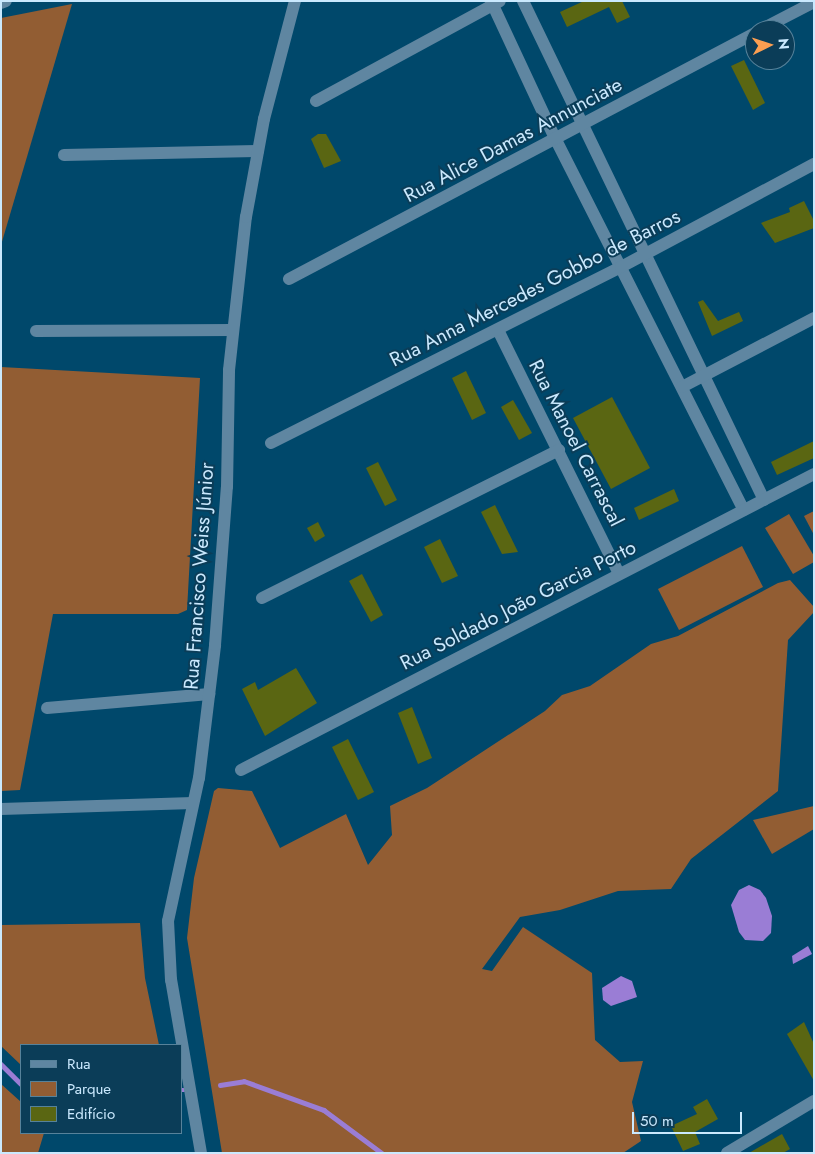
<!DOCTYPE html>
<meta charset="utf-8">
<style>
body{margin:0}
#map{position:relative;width:815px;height:1154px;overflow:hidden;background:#00486b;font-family:Jost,sans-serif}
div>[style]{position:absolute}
.green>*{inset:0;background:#925d33}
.water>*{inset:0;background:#9a7dd5}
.stream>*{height:4.5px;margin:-2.25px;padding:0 2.25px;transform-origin:2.25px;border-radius:2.25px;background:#9a7dd5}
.building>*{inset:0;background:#5a6612}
.minor>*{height:12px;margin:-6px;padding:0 6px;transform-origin:6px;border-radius:6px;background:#5f86a1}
span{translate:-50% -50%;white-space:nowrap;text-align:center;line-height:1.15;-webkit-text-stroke:4px #0b3d58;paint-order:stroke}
.street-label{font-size:20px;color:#cae9fe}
.frame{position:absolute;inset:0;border:2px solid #cae9fe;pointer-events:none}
.legend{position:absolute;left:20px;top:1044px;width:162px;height:90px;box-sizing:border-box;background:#0b3d58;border:1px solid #57829a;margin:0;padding:6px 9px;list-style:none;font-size:15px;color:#cae9fe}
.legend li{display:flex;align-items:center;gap:10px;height:25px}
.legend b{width:25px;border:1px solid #57829a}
.north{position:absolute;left:745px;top:20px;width:50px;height:50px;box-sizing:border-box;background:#0b3d58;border:1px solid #57829a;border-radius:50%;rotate:86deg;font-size:14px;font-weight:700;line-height:20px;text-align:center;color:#cae9fe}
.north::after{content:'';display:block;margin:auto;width:18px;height:22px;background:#fb9e51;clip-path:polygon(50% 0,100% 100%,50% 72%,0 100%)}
.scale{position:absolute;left:632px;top:1112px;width:110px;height:22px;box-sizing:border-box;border:2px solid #cae9fe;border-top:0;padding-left:6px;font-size:15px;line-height:18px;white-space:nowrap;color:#cae9fe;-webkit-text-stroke:4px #0b3d58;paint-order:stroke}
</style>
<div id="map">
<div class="green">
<div style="clip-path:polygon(72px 4px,1px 245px,1px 18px)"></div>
<div style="clip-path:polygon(1px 367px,200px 378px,187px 610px,178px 614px,53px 614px,20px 790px,1px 791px)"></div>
<div style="clip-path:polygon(814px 511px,814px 535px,804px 516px)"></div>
<div style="clip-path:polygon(789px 514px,814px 556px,814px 562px,793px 574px,765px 528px)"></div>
<div style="clip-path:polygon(742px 546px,763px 587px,679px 630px,658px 589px)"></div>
<div style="clip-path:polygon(790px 580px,814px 607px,814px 612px,788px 640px,778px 791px,691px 859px,671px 889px,618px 891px,560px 910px,520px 917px,482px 969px,492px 971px,523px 927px,592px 973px,595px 1040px,620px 1062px,643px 1061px,632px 1102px,641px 1141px,623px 1153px,222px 1153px,187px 938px,194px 878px,214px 791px,218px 788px,252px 791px,280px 848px,346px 814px,368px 865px,392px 835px,390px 806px,427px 788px,545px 711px,562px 695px,590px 686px,651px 644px,678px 636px,778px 583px)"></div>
<div style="clip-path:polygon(814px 806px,814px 829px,772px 854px,753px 820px)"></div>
<div style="clip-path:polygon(140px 923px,145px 978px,159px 1045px,21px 1045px,21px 1065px,1px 1046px,1px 925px)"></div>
<div style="clip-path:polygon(1px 1084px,21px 1102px,21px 1133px,44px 1133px,38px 1153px,1px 1153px)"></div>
</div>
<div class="water">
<div style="clip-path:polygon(749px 885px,760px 890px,766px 898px,772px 916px,771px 933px,763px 941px,745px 940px,739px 932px,731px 905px,739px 890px)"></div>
<div style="clip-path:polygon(808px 946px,812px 954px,793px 964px,792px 956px)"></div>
<div style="clip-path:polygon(621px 976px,632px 981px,637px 997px,611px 1006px,603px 1000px,602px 988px)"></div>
</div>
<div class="stream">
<div style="left:1px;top:1064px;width:28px;rotate:45deg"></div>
<div style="left:220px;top:1085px;width:24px;rotate:-9deg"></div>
<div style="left:244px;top:1081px;width:85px;rotate:19.9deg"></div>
<div style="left:324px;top:1110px;width:72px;rotate:36.6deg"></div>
<div style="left:181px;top:1090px;width:3px"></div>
</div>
<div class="building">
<div style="clip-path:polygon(584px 1px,622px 1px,630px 17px,617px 23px,609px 7px,567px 27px,560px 12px)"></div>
<div style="clip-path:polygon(744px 60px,765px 103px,753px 110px,731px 66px)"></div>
<div style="clip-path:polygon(318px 134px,326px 134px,341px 161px,324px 168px,311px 139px)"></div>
<div style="clip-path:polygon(804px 201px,814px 221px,814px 228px,775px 243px,761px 223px,790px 212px,789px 208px)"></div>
<div style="clip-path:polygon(703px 300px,718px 321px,739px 312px,743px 321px,712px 336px,698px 302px)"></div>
<div style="clip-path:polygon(466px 371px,486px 413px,472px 420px,452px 378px)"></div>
<div style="clip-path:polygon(612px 397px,650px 468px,611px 489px,573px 418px)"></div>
<div style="clip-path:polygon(513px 400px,532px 433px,519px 440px,501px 407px)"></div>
<div style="clip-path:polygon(814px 441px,814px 458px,777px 475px,771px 462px)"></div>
<div style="clip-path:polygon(378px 462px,397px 500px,385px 506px,366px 468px)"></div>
<div style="clip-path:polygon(674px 489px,679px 501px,639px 520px,634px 508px)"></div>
<div style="clip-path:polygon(495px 505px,518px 552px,502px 554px,481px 512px)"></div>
<div style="clip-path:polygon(318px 522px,325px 536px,315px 542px,307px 528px)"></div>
<div style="clip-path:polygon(440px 539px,458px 576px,442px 583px,424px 547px)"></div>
<div style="clip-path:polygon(362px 574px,383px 615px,371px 622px,349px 581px)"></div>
<div style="clip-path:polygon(296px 668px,317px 703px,265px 736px,242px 689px,255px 682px,258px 690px)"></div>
<div style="clip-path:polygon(412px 707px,432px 758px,418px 764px,398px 713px)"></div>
<div style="clip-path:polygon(348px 739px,374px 792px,358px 800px,332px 747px)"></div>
<div style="clip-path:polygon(804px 1022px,814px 1044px,814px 1081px,787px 1034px)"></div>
<div style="clip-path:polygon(707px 1099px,718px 1119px,695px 1132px,700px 1144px,683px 1151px,671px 1126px,697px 1114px,693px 1107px)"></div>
<div style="clip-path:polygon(782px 1134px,790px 1149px,783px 1153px,749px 1153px)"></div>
</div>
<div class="minor">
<div style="left:491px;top:1px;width:151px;rotate:65deg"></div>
<div style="left:555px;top:138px;width:417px;rotate:63.1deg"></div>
<div style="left:523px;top:1px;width:554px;rotate:64.22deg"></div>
<div style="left:1px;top:3px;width:5px;rotate:-22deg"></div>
<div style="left:760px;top:30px;width:61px;rotate:-27.4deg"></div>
<div style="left:316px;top:101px;width:209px;rotate:-28.5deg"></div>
<div style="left:64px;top:155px;width:194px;rotate:-1.2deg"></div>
<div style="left:289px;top:279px;width:527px;rotate:-27.83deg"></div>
<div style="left:498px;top:330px;width:272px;rotate:63.6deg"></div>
<div style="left:36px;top:331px;width:197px;rotate:-0.3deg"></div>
<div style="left:682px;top:387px;width:149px;rotate:-27.6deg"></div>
<div style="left:271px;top:443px;width:392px;rotate:-26.7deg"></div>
<div style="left:621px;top:267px;width:219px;rotate:-28.1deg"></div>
<div style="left:262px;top:598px;width:332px;rotate:-26.5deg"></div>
<div style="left:47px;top:708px;width:163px;rotate:-4.9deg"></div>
<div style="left:241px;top:770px;width:645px;rotate:-27.32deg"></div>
<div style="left:1px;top:809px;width:192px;rotate:-1.8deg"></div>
<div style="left:201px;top:1153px;width:176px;rotate:-99.8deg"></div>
<div style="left:171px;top:980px;width:59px;rotate:-92.9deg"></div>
<div style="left:168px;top:921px;width:146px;rotate:-77.8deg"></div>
<div style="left:199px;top:778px;width:134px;rotate:-83.1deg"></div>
<div style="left:215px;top:645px;width:158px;rotate:-85.7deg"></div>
<div style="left:227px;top:487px;width:117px;rotate:-89deg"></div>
<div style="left:229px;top:370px;width:154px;rotate:-83.7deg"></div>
<div style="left:246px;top:217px;width:100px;rotate:-79.6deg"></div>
<div style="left:264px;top:119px;width:122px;rotate:-75.3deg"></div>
<div style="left:727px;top:1153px;width:101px;rotate:-30.9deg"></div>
</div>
<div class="street-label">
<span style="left:513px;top:140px;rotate:-28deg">Rua Alice Damas Annunciate</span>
<span style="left:535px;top:288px;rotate:-27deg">Rua Anna Mercedes Gobbo de Barros</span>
<span style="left:576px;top:443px;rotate:63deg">Rua Manoel Carrascal</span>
<span style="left:199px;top:576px;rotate:-86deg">Rua Francisco Weiss Júnior</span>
<span style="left:518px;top:605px;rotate:-27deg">Rua Soldado João Garcia Porto</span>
</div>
<div class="frame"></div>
<ul class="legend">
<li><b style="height:6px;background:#5f86a1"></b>Rua</li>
<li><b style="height:14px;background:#925d33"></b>Parque</li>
<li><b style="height:14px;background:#5a6612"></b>Edifício</li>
</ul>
<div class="north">N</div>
<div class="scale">50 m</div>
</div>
